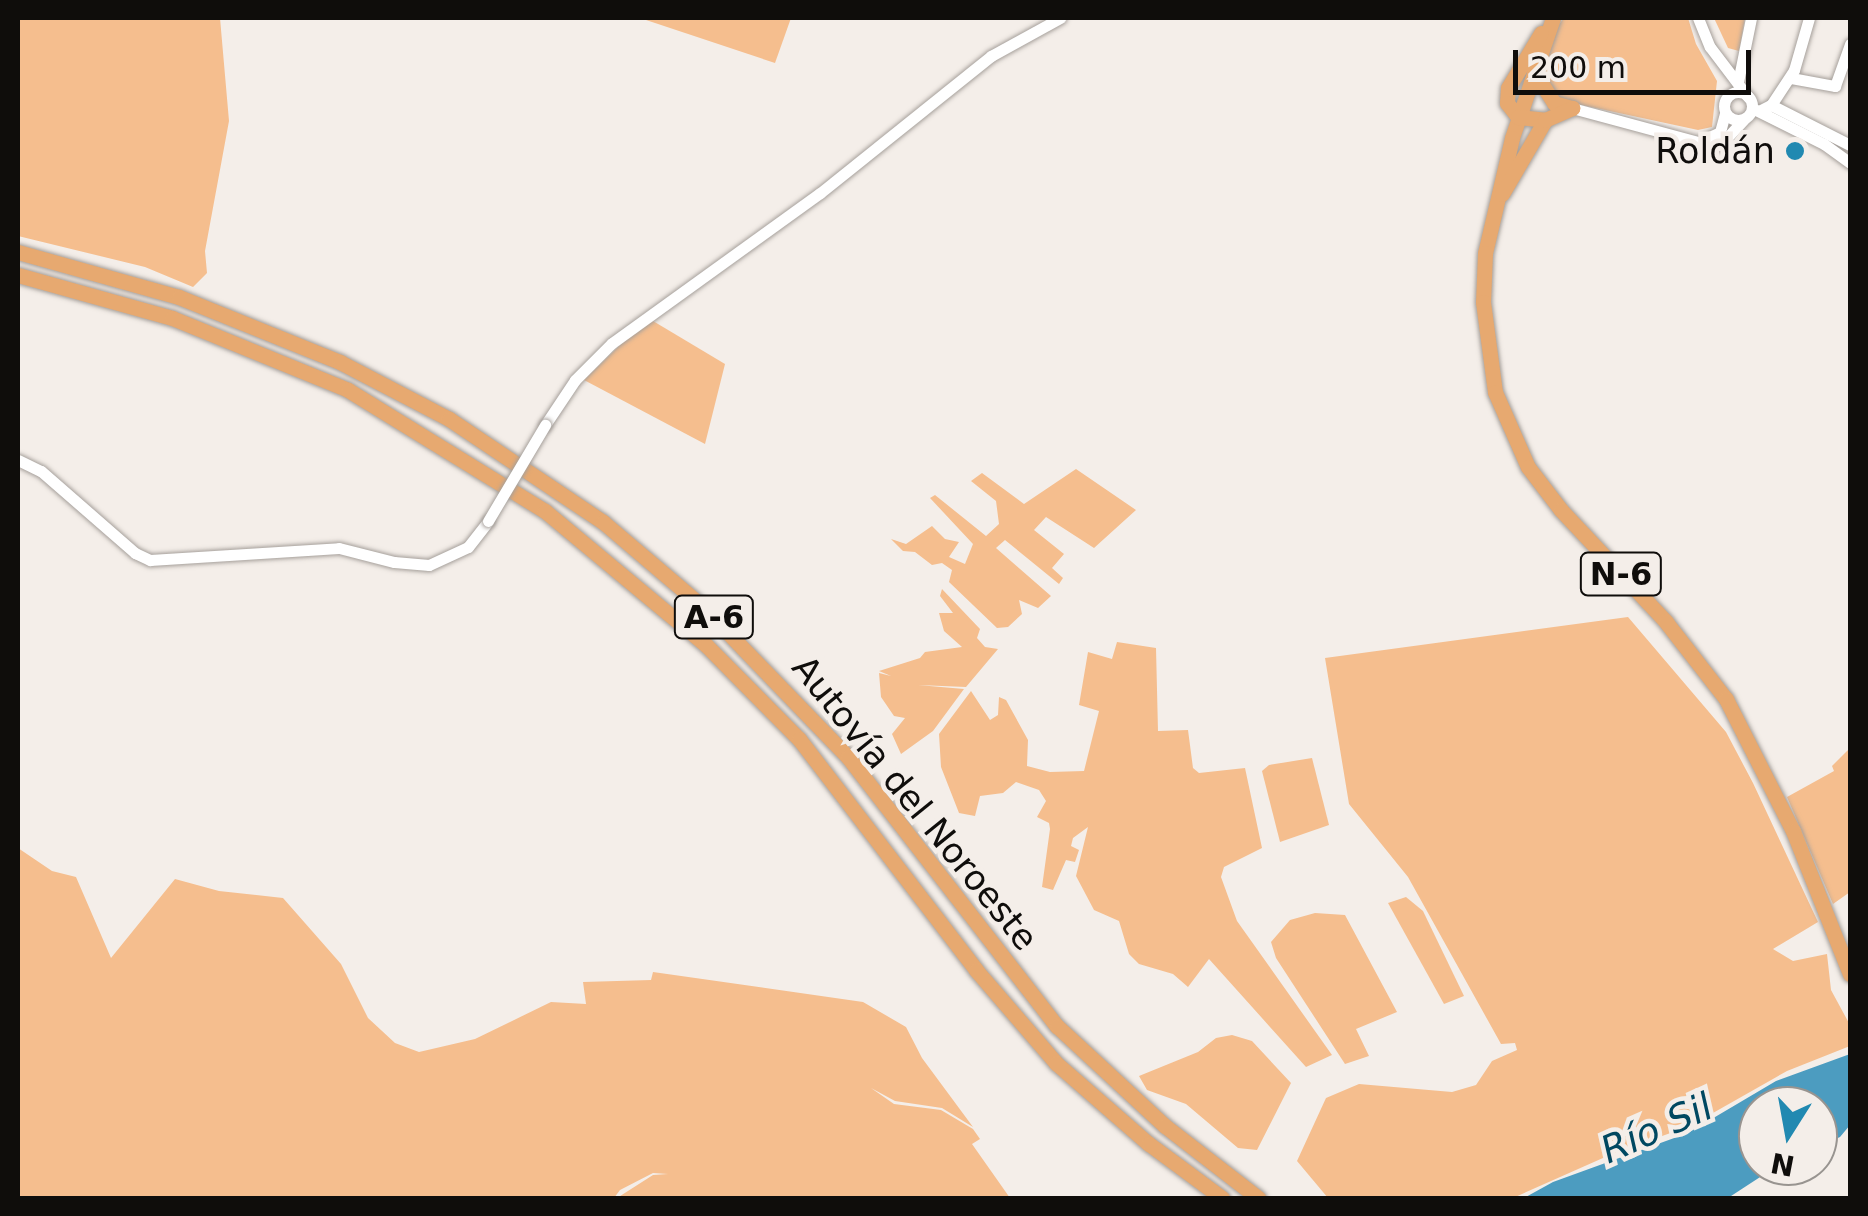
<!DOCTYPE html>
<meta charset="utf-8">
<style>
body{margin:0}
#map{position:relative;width:1868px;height:1216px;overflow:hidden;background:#f4eee9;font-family:"DejaVu Sans",sans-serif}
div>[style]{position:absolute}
.green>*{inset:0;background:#f5be8e}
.water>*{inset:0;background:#4c9cc0}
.roads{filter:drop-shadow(0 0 2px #a6a09b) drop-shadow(0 0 2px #a6a09b)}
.minor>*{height:11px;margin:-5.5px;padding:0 5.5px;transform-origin:5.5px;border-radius:5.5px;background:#fff}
.minor>.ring{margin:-5.5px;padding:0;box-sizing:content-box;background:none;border:11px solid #fff;border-radius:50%}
.highway>*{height:15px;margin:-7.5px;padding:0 7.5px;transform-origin:7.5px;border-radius:7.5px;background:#e7a970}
.bridges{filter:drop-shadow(0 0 2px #a6a09b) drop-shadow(0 0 2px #a6a09b)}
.minor-bridge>*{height:11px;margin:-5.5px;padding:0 5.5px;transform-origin:5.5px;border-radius:5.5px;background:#fff}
.dots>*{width:28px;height:28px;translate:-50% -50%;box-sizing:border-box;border:5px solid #f4eee9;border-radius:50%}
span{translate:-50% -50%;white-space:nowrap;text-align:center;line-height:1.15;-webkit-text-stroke:9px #f4eee9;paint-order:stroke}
.shield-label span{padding:2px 8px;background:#f4eee9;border:2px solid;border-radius:8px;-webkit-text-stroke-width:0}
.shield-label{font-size:32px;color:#0f0d0b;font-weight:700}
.poi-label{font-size:35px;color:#0f0d0b}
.right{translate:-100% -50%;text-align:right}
.street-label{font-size:35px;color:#0f0d0b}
.water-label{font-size:38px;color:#004861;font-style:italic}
.frame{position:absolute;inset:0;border:20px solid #0f0d0b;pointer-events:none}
.north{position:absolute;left:1738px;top:1086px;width:100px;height:100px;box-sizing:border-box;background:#f4eee9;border:2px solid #989490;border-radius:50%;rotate:191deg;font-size:28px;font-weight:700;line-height:40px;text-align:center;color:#0f0d0b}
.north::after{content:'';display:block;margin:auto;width:35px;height:45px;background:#2189b1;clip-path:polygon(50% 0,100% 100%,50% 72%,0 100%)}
.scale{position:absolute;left:1513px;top:50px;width:238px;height:45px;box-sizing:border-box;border:5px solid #0f0d0b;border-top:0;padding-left:12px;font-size:30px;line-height:35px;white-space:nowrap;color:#0f0d0b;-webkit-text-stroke:8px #f4eee9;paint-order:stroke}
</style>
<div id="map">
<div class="green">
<div style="clip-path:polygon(18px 18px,220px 18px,229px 121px,205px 251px,207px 273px,193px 287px,145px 267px,18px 236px)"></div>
<div style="clip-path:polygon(640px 18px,791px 18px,775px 63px)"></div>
<div style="clip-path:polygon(1564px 18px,1688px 18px,1696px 44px,1717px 81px,1712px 127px,1698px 130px,1563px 101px,1540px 81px,1551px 35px)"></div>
<div style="clip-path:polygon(1714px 18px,1745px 18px,1739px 51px,1728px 48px)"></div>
<div style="clip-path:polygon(648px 318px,725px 364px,705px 444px,584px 380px)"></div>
<div style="clip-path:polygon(1076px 469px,1136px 510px,1094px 548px,1046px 517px,1034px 530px,1064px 554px,1052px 568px,1063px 578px,1059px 584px,1005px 540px,996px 548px,1051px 596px,1038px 608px,1019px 600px,1022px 614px,1008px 627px,997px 628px,949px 582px,952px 570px,942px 563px,932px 565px,915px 552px,903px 551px,891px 539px,906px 544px,932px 526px,945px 539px,959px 542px,949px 557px,965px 564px,973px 544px,930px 498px,935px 495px,986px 536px,999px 524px,996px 501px,971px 481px,982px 473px,1024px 504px)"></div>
<div style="clip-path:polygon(942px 589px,980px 629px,977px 638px,985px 647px,998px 649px,966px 687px,918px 685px,964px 689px,933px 731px,901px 754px,892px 734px,905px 718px,894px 716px,881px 697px,879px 673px,891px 676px,879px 671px,920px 658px,925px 652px,962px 647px,944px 631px,939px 613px,953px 613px,940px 596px)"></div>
<div style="clip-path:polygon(1628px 617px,1726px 732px,1753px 783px,1818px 922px,1773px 949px,1793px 961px,1827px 954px,1831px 990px,1850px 1025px,1850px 1046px,1787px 1071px,1690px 1126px,1612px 1154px,1513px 1198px,1328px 1198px,1297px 1161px,1326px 1098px,1359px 1084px,1452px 1092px,1476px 1085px,1492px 1061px,1517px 1050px,1515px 1043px,1501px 1044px,1408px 877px,1349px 804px,1325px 658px)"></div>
<div style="clip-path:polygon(1117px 642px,1156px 648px,1158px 731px,1188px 730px,1193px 768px,1199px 773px,1245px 768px,1262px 848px,1224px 867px,1221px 877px,1237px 921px,1332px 1055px,1306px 1067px,1209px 959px,1188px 987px,1173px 974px,1139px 964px,1129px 954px,1119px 921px,1094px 910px,1076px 876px,1088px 827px,1073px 838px,1071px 846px,1079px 850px,1075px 862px,1066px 860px,1053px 890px,1042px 887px,1050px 829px,1049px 823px,1037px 817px,1046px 801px,1039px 790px,1016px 782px,1003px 793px,980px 796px,975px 816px,959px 813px,941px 767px,939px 734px,971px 691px,990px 720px,998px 715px,999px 697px,1006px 700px,1028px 740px,1027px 766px,1050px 772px,1084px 771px,1099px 711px,1079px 705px,1088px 652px,1112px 659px)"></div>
<div style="clip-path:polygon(1850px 748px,1850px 892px,1833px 904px,1787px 797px,1834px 771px,1832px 766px)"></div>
<div style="clip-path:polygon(1312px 758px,1329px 825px,1280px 842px,1262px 771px,1269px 765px)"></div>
<div style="clip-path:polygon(18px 848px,52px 871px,76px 877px,111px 958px,175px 879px,219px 891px,283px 898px,341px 964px,368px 1018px,395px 1043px,419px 1052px,475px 1039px,551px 1002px,586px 1004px,583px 982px,651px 980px,653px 972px,863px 1002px,906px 1027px,922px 1058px,973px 1127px,942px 1108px,895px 1101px,871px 1088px,894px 1104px,941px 1110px,973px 1129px,980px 1139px,972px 1144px,1010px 1198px,617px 1198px,653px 1175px,668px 1174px,653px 1173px,620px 1190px,614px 1198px,18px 1198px)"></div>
<div style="clip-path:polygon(1406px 897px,1423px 911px,1464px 996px,1444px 1004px,1388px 903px)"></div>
<div style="clip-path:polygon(1315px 913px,1345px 915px,1397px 1012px,1356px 1029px,1369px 1056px,1345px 1064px,1276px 958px,1271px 942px,1290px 920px)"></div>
<div style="clip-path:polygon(1232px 1035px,1252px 1041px,1291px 1083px,1257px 1150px,1238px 1148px,1186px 1104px,1147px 1090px,1139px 1076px,1198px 1052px,1216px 1038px)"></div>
</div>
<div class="water">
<div style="clip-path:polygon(1850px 1054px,1850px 1125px,1840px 1137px,1818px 1147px,1818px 1106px,1758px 1106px,1758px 1166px,1777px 1166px,1728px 1198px,1524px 1198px,1553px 1182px,1688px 1133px,1776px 1081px)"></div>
</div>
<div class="roads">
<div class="minor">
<div style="left:1698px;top:18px;width:31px;rotate:68deg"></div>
<div style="left:1710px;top:47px;width:63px;rotate:52.8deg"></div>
<div style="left:1791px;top:78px;width:45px;rotate:10.3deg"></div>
<div style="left:1835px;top:86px;width:45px;rotate:-70.3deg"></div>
<div style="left:1738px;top:82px;width:65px;rotate:-78.5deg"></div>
<div class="ring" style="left:1724px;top:92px;width:17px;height:17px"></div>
<div style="left:1771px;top:105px;width:42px;rotate:-56.7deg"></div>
<div style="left:1794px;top:70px;width:54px;rotate:-73.9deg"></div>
<div style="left:1572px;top:108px;width:146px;rotate:15.1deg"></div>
<div style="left:1713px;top:146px;width:8px;rotate:-14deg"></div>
<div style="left:1721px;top:144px;width:33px;rotate:-47deg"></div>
<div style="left:1752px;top:108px;width:80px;rotate:26.6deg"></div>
<div style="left:1824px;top:144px;width:32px;rotate:36deg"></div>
<div style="left:1761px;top:110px;width:11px;rotate:-27deg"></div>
<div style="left:1771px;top:105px;width:89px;rotate:26.9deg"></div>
<div style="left:1703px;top:140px;width:19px;rotate:-25deg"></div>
<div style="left:1720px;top:132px;width:20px;rotate:-75deg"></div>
<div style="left:545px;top:425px;width:54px;rotate:-56.3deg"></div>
<div style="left:575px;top:380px;width:52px;rotate:-45deg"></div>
<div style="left:612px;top:343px;width:256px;rotate:-35.8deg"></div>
<div style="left:820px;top:193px;width:219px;rotate:-38.7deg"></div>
<div style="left:991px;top:56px;width:79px;rotate:-28.8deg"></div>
<div style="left:18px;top:460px;width:25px;rotate:26deg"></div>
<div style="left:41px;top:471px;width:125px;rotate:41.1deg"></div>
<div style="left:135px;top:553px;width:17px;rotate:25deg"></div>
<div style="left:150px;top:560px;width:189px;rotate:-3.6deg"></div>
<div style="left:339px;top:548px;width:57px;rotate:14.3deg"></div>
<div style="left:394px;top:562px;width:35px;rotate:5deg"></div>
<div style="left:429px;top:565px;width:43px;rotate:-24.8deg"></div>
<div style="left:468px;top:547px;width:33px;rotate:-52deg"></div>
</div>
<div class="highway">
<div style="left:1553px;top:18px;width:127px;rotate:108.9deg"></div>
<div style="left:1512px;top:138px;width:118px;rotate:103.2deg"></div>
<div style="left:1485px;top:253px;width:49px;rotate:92.3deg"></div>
<div style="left:1483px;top:302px;width:91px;rotate:82.4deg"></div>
<div style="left:1495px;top:392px;width:82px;rotate:66.3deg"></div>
<div style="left:1528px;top:467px;width:54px;rotate:52.5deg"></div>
<div style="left:1561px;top:510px;width:154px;rotate:46.8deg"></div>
<div style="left:1666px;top:622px;width:98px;rotate:52.1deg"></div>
<div style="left:1726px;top:699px;width:148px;rotate:63.1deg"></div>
<div style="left:1793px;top:831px;width:154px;rotate:68.3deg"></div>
<div style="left:1541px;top:33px;width:64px;rotate:121deg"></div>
<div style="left:1508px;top:88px;width:15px;rotate:94deg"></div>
<div style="left:1507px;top:103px;width:18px;rotate:52deg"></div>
<div style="left:1518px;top:117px;width:27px;rotate:6deg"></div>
<div style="left:1534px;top:72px;width:37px;rotate:57deg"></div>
<div style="left:1554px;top:103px;width:19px;rotate:16deg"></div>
<div style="left:1502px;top:194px;width:86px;rotate:-59.8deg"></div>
<div style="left:1545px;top:120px;width:30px;rotate:-24deg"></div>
<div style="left:18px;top:252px;width:167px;rotate:15.6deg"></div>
<div style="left:179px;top:297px;width:174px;rotate:22deg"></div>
<div style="left:340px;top:362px;width:123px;rotate:27.6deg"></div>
<div style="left:449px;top:419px;width:185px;rotate:33.8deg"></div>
<div style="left:603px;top:522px;width:133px;rotate:40.4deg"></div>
<div style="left:704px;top:608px;width:207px;rotate:46deg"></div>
<div style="left:848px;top:757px;width:341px;rotate:52.2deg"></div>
<div style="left:1057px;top:1026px;width:147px;rotate:42.8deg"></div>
<div style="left:1165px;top:1126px;width:118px;rotate:37.7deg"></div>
<div style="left:18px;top:275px;width:160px;rotate:15.6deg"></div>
<div style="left:172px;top:318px;width:190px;rotate:22.2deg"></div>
<div style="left:348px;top:390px;width:231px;rotate:31.6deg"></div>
<div style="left:545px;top:511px;width:209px;rotate:39.8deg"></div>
<div style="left:706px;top:645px;width:132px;rotate:45.3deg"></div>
<div style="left:799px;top:739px;width:291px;rotate:52.5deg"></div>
<div style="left:976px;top:970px;width:123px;rotate:49.3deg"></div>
<div style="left:1056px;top:1063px;width:123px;rotate:41.1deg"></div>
<div style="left:1149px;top:1144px;width:91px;rotate:36.5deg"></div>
</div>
</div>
<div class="bridges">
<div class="minor-bridge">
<div style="left:488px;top:521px;width:112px;rotate:-59.3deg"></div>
</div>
</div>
<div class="dots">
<div style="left:1795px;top:151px;background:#2189b1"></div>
</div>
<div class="shield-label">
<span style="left:1621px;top:574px">N-6</span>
<span style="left:714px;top:617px">A-6</span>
</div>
<div class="poi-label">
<span class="right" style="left:1775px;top:151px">Roldán</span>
</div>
<div class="street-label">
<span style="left:915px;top:803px;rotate:51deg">Autovía del Noroeste</span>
</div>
<div class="water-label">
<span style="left:1657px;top:1129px;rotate:-24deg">Río Sil</span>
</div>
<div class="frame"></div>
<div class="north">N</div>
<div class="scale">200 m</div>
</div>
